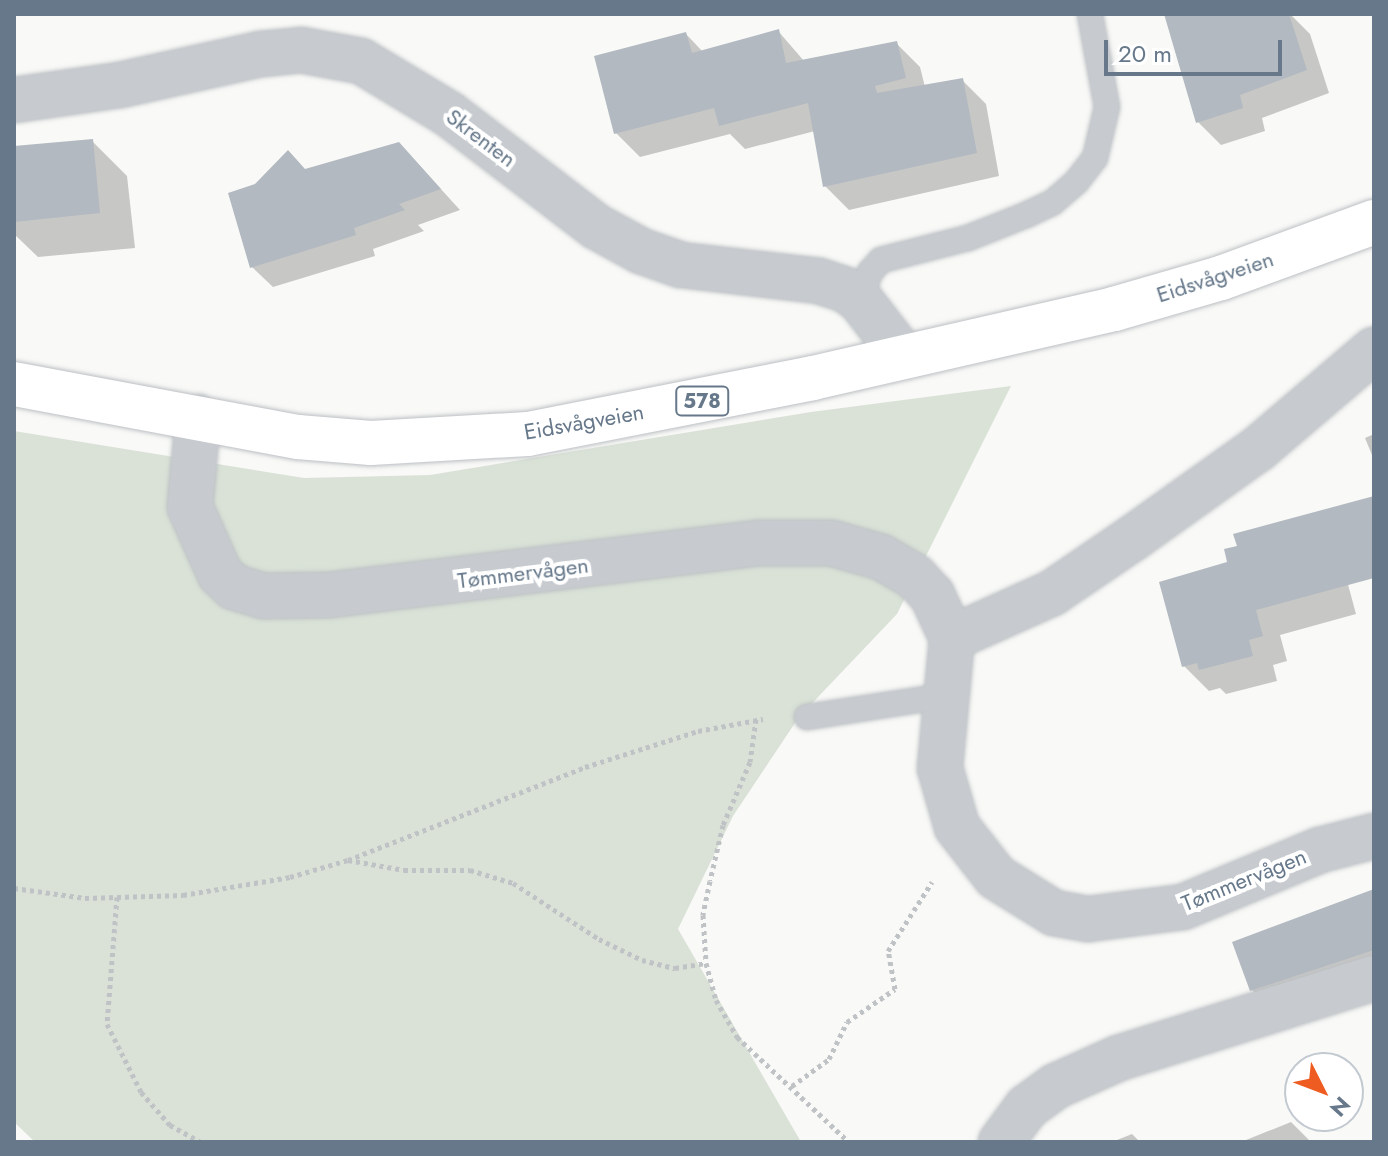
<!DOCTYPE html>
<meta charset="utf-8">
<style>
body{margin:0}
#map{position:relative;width:1388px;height:1156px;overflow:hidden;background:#f9f9f7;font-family:Jost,sans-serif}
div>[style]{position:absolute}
.green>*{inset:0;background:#dae2d7}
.shadow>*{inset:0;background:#0003}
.building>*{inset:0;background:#b2b9c0}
.path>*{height:5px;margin-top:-2.5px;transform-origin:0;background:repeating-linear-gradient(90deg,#c0c3c5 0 4px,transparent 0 8px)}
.roads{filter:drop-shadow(0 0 2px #bcc0c4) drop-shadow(0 0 2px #bcc0c4)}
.service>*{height:24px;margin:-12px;padding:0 12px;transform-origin:12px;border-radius:12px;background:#c7cbcf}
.minor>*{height:44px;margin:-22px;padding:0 22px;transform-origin:22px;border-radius:22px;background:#c7cbcf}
.primary>*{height:44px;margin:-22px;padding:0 22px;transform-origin:22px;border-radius:22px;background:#fff}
span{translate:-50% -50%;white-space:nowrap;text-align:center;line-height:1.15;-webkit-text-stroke:8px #fff;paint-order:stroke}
.shield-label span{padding:2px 6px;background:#fff;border:2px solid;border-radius:6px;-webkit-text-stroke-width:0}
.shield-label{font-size:20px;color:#66788a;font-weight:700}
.street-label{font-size:22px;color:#66788a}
.frame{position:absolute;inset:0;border:16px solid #66788a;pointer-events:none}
.north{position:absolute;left:1284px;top:1052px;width:80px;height:80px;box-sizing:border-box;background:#fff;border:2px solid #c2c9d0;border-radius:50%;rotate:132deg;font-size:22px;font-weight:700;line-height:32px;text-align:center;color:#66788a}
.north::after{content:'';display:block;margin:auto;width:28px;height:36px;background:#ee5c22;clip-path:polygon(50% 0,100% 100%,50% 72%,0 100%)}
.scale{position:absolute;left:1104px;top:40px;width:178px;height:36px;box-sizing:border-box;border:4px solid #66788a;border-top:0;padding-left:10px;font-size:24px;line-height:28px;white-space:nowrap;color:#66788a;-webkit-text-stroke:6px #fff;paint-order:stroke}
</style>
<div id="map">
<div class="green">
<div style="clip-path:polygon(1011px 386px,897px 614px,799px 717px,733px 816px,678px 929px,801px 1142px,35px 1142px,14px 1122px,14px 431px,304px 478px,430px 475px,811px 412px)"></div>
</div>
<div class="shadow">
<div style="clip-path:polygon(1166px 14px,1290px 14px,1310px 34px,1329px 93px,1262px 118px,1265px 131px,1221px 145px,1198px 122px)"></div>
<div style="clip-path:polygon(779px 32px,804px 61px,896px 43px,920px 67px,925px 87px,962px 80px,986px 104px,999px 176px,849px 210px,825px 186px,815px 131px,745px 149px,730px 134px,640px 157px,616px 133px,686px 34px,703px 52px)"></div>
<div style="clip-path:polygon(92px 141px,127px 176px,135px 248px,38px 257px,14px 234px,14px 148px)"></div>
<div style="clip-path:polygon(419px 165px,460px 210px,418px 225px,424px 231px,373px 249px,375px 256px,273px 287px,252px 267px,306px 170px)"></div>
<div style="clip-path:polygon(1374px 434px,1374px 460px,1365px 438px)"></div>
<div style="clip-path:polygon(1336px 540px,1356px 614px,1280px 635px,1287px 661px,1273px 665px,1277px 681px,1226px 694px,1220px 688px,1209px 691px,1184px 666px)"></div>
<div style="clip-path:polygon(1374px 903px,1374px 966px,1264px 1002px,1252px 990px)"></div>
<div style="clip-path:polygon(1291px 1122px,1311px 1142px,1241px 1142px)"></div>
<div style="clip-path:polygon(1132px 1134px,1140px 1142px,1112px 1142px)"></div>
</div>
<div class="building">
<div style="clip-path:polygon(1164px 14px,1289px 14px,1307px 70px,1240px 95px,1243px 108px,1196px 123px)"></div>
<div style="clip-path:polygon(779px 29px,786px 63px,897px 41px,906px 78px,875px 86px,877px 93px,963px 78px,977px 153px,823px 187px,808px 103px,719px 126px,714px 108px,614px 134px,594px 56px,686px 32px,692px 53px)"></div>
<div style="clip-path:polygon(93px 139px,100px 213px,14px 222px,14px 146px)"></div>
<div style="clip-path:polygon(399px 142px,441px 189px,399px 204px,405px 210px,354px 228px,356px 235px,250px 268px,228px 193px,255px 184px,288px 150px,305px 169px)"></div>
<div style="clip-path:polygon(1374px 496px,1374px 578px,1256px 610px,1263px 636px,1249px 640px,1253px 656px,1199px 670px,1197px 663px,1182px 667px,1159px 582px,1227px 562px,1224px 549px,1237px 546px,1233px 534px)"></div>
<div style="clip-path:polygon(1374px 889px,1374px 950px,1250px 991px,1232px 942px)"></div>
</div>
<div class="path">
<div style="left:756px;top:719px;width:43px;rotate:97.9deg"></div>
<div style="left:750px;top:762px;width:69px;rotate:113.2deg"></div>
<div style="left:723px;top:825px;width:57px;rotate:103.1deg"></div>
<div style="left:710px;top:881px;width:35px;rotate:102deg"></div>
<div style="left:703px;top:915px;width:48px;rotate:86.4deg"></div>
<div style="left:706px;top:963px;width:38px;rotate:75deg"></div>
<div style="left:716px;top:1000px;width:43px;rotate:60.4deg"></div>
<div style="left:737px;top:1037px;width:154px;rotate:43.2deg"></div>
<div style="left:348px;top:860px;width:57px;rotate:10.1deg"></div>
<div style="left:404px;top:870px;width:66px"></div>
<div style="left:470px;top:870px;width:45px;rotate:16.8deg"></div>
<div style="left:513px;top:883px;width:103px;rotate:33.1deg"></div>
<div style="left:599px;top:939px;width:48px;rotate:26deg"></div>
<div style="left:642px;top:960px;width:34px;rotate:14deg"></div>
<div style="left:675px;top:968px;width:31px;rotate:-9deg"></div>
<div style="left:14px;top:888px;width:72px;rotate:8deg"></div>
<div style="left:85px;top:898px;width:98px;rotate:-1.8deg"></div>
<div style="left:183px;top:895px;width:109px;rotate:-9.5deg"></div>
<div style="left:290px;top:877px;width:60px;rotate:-16.3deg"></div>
<div style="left:348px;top:860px;width:255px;rotate:-21.4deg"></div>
<div style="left:585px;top:767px;width:119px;rotate:-17.7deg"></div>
<div style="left:698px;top:731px;width:66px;rotate:-10.5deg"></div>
<div style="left:117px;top:897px;width:127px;rotate:94.5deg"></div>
<div style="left:107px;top:1024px;width:76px;rotate:63.4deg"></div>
<div style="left:141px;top:1092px;width:44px;rotate:48.7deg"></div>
<div style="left:170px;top:1125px;width:35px;rotate:29deg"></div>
<div style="left:792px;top:1086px;width:46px;rotate:-36.1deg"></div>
<div style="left:829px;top:1059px;width:41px;rotate:-64.1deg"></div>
<div style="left:847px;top:1022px;width:58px;rotate:-34.5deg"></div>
<div style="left:895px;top:989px;width:39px;rotate:-100deg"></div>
<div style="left:888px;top:951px;width:82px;rotate:-57.5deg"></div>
</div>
<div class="roads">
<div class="service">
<div style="left:860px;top:300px;width:30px;rotate:-70deg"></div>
<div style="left:870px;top:272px;width:16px;rotate:-47deg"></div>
<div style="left:881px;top:260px;width:90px;rotate:-14.2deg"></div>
<div style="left:968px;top:238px;width:62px;rotate:-21.6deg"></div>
<div style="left:1026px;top:215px;width:29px;rotate:-25deg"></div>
<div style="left:1052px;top:203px;width:33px;rotate:-41deg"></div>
<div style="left:1077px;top:181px;width:29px;rotate:-52deg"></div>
<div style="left:1095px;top:158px;width:52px;rotate:-76.8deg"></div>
<div style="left:1107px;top:107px;width:95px;rotate:-100.4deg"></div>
<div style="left:807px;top:717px;width:140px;rotate:-8.7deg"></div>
</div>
<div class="minor">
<div style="left:14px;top:100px;width:107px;rotate:-8.1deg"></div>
<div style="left:120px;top:85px;width:144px;rotate:-12.4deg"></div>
<div style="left:261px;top:54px;width:40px;rotate:-5.7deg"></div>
<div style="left:301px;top:50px;width:61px;rotate:10.4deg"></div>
<div style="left:361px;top:61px;width:103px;rotate:31.1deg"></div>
<div style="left:449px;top:114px;width:186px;rotate:37.4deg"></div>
<div style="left:597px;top:227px;width:50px;rotate:28.6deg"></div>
<div style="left:641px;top:251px;width:42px;rotate:19.3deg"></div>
<div style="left:681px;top:265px;width:139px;rotate:6.6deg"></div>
<div style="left:819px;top:281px;width:28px;rotate:18deg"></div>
<div style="left:846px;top:290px;width:17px;rotate:36deg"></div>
<div style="left:860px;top:300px;width:72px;rotate:52.3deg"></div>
<div style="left:198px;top:417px;width:90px;rotate:95.1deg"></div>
<div style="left:190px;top:507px;width:73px;rotate:65.9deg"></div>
<div style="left:220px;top:574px;width:19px;rotate:43deg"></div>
<div style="left:234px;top:587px;width:31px;rotate:17deg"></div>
<div style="left:264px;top:596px;width:65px;rotate:-0.9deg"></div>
<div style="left:329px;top:595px;width:433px;rotate:-6.9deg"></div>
<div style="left:759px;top:543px;width:72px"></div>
<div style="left:831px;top:543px;width:52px;rotate:15.6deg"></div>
<div style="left:881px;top:557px;width:39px;rotate:30deg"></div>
<div style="left:915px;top:577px;width:25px;rotate:47deg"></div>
<div style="left:932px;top:595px;width:47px;rotate:65.1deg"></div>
<div style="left:952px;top:638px;width:131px;rotate:95.3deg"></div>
<div style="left:940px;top:768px;width:61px;rotate:73.9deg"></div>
<div style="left:957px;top:827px;width:63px;rotate:52deg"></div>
<div style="left:996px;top:877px;width:68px;rotate:31.8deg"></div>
<div style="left:1054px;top:913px;width:35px;rotate:10deg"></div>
<div style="left:1088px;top:919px;width:96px;rotate:-7.2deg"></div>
<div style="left:1183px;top:907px;width:148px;rotate:-22.6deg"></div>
<div style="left:1320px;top:850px;width:56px;rotate:-14.5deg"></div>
<div style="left:952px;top:638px;width:110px;rotate:-24.2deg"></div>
<div style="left:1052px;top:593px;width:98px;rotate:-34.2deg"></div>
<div style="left:1133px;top:538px;width:153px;rotate:-35.5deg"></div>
<div style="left:1258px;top:449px;width:153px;rotate:-40.5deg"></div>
<div style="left:1001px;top:1142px;width:44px;rotate:-53.4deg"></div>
<div style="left:1027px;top:1107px;width:36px;rotate:-36deg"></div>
<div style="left:1056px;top:1086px;width:69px;rotate:-24deg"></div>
<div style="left:1119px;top:1058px;width:267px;rotate:-17.4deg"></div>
</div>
<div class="primary">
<div style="left:14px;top:384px;width:289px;rotate:10.6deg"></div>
<div style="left:298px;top:437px;width:73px;rotate:4.7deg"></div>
<div style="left:371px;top:443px;width:157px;rotate:-3.3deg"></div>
<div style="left:528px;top:434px;width:290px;rotate:-11.1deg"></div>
<div style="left:813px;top:378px;width:309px;rotate:-12.9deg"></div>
<div style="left:1114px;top:309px;width:111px;rotate:-16.2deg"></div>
<div style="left:1221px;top:278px;width:163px;rotate:-20.1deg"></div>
</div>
</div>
<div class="shield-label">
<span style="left:702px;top:401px">578</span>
</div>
<div class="street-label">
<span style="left:481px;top:138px;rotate:37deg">Skrenten</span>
<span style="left:1215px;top:277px;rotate:-18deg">Eidsvågveien</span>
<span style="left:584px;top:422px;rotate:-10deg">Eidsvågveien</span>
<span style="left:523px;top:573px;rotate:-7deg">Tømmervågen</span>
<span style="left:1244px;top:880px;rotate:-22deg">Tømmervågen</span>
</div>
<div class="frame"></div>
<div class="north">N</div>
<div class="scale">20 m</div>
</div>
